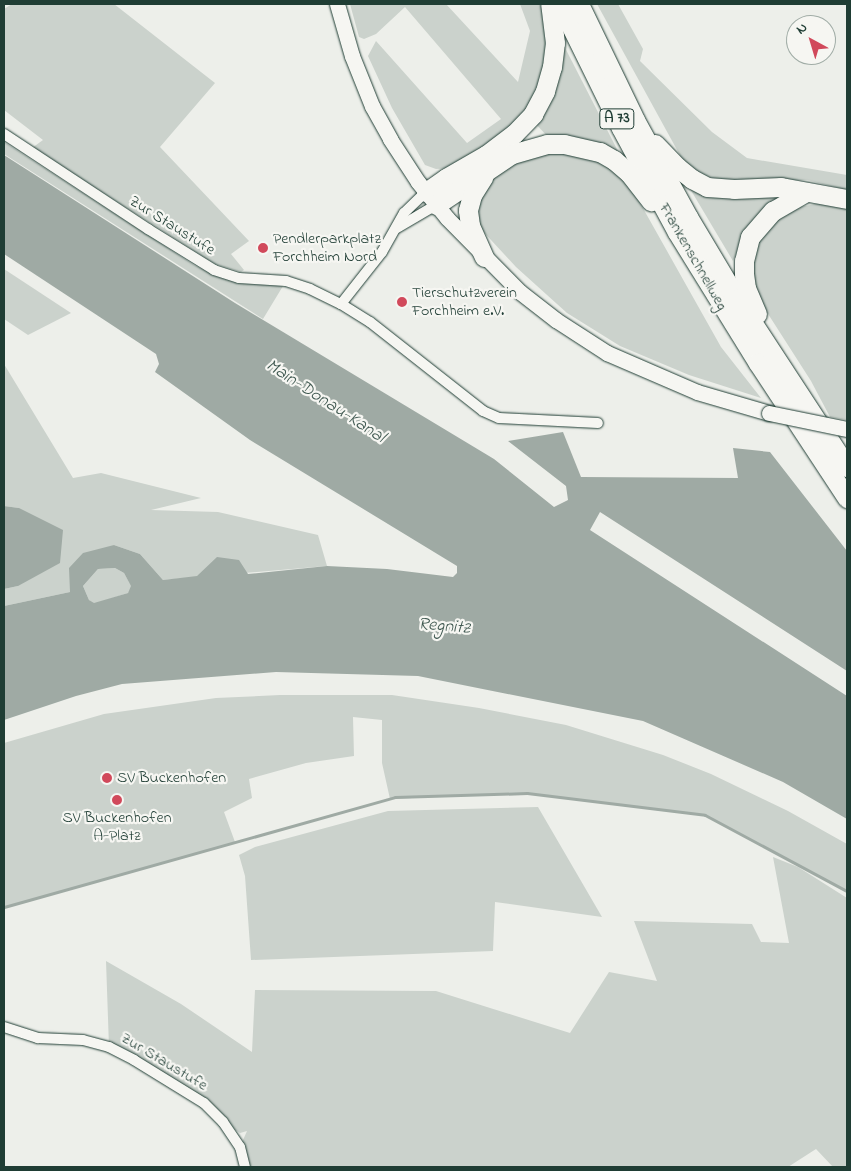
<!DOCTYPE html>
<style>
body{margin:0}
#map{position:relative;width:851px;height:1171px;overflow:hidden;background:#edefea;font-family:"Indie Flower",sans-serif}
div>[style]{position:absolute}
.green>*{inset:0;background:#cbd2cc}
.water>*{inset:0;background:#9faaa4}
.stream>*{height:3px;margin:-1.5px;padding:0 1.5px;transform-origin:1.5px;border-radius:1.5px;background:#9faaa4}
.roads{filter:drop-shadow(0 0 1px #1f3d34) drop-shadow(0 0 1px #1f3d34)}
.street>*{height:10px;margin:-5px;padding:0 5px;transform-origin:5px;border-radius:5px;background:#f6f6f2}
.secondary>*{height:15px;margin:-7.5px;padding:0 7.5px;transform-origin:7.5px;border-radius:7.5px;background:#f6f6f2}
.highway>*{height:19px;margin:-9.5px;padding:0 9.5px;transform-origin:9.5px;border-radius:9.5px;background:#f6f6f2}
.bridges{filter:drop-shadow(0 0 1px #1f3d34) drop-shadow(0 0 1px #1f3d34)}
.secondary-bridge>*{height:15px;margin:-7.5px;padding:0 7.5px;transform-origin:7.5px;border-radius:7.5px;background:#f6f6f2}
.dots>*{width:14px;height:14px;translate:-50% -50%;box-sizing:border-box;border:2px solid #f6f6f2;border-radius:50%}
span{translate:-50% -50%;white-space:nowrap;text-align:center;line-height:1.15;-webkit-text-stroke:4.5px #f6f6f2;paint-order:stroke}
.shield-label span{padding:1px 4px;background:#f6f6f2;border:1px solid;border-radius:4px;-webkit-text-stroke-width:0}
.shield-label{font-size:15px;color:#1f3d34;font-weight:700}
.street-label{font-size:16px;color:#1f3d34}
.poi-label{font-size:16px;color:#1f3d34}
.left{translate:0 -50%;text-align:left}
.water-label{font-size:18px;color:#3f5850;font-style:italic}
.frame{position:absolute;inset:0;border:5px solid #1f3d34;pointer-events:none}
.north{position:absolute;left:786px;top:15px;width:50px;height:50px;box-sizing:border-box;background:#f6f6f2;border:1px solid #a0aca6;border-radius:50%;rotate:321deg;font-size:14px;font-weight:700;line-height:20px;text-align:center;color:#1f3d34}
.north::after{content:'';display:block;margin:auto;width:18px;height:22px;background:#d1495b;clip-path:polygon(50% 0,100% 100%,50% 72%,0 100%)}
</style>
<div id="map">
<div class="green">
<div style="clip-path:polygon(12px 4px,114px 4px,215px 83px,160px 147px,249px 241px,231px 254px,244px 270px,241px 272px,215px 264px,32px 148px,43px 140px,4px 110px,4px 9px)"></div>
<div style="clip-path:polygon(350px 4px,446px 4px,518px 82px,530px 31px,520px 4px,540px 4px,548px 22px,541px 87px,523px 117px,495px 142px,451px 168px,436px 169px,425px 165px,392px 108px,368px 56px,376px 41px,467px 143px,501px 119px,405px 7px,376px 34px,364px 39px,359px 37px)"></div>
<div style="clip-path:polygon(597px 4px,618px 4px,643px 49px,640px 61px,712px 132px,747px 158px,847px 175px,847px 190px,807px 180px,724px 182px,698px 173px,682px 159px)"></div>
<div style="clip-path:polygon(561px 40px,621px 157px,549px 138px,533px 121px)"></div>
<div style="clip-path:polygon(4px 142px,194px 265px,216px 276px,283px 286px,263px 319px,4px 154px)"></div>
<div style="clip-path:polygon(564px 148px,587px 152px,626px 178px,721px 347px,761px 398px,689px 375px,620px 346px,567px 313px,516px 267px,479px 227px,474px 211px,480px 190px,496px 172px,523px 155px)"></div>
<div style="clip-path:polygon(686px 182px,786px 191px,741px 243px,733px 261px)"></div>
<div style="clip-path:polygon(820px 203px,847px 208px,847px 420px,830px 417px,811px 381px,752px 289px,752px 250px,761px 233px,790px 209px)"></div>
<div style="clip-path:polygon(4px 269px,71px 313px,28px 335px,4px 319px)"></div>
<div style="clip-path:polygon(4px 364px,73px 478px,101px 473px,201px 498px,151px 510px,218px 512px,318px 535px,327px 566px,163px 580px,140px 554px,114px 545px,70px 592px,4px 606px,4px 589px,18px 586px,19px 508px,4px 506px)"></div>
<div style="clip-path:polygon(115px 568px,124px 573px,132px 587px,128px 593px,94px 604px,89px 600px,83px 586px,98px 569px)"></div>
<div style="clip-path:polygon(280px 695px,392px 695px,479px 708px,566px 725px,663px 755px,711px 774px,788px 811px,847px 844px,847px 891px,705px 815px,527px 793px,390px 799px,382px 763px,382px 720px,353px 717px,354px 756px,306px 763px,249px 779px,252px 798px,224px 812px,235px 842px,4px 907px,4px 743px,104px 714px,216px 698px)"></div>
<div style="clip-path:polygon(538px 807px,602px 917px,495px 902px,493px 951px,251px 960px,245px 876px,239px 855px,255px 847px,388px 811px)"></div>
<div style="clip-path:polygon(773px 857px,798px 867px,847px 898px,847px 1167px,833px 1167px,816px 1149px,788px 1167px,245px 1167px,240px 1147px,247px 1131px,240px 1133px,223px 1122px,204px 1103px,109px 1047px,106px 961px,181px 1004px,252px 1052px,255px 990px,436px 991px,570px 1033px,609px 972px,657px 981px,634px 921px,752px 924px,761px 942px,789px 943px)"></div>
</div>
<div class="water">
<div style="clip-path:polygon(evenodd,4px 155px,235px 303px,494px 459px,554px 507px,568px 500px,566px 486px,508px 441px,563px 432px,581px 477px,738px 478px,733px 448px,770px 452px,847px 551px,847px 671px,600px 512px,590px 530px,847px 696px,847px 819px,783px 782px,643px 721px,418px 676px,276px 672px,122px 684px,76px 696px,4px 720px,4px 606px,70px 592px,69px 568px,83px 553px,114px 545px,140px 554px,163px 580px,197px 576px,217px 557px,239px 560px,248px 574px,327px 566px,387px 569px,453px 577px,457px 573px,457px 566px,250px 440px,155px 372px,159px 364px,156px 354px,4px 254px,4px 155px,115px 568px,124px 573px,131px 586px,128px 593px,94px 603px,89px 600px,83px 586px,98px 569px,115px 568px)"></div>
<div style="clip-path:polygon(4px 506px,19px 508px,63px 530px,60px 563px,18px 586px,4px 589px)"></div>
</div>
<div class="stream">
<div style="left:4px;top:907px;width:406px;rotate:-15.7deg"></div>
<div style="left:395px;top:797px;width:132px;rotate:-1.7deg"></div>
<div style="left:527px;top:793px;width:179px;rotate:7deg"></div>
<div style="left:705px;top:815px;width:161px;rotate:28.2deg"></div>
</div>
<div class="roads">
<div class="street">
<div style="left:4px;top:134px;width:173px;rotate:33.4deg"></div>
<div style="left:148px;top:229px;width:78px;rotate:31.8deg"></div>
<div style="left:214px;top:270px;width:26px;rotate:18deg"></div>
<div style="left:239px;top:278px;width:47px;rotate:3.7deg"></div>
<div style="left:286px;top:281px;width:25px;rotate:18deg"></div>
<div style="left:310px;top:289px;width:34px;rotate:26deg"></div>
<div style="left:341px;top:304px;width:66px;rotate:-51.7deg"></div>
<div style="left:382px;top:252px;width:45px;rotate:-60.6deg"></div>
<div style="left:404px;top:213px;width:30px;rotate:-44deg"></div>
<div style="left:397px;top:228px;width:45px;rotate:-30.5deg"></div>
<div style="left:341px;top:304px;width:34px;rotate:32deg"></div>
<div style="left:370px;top:322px;width:144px;rotate:38.2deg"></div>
<div style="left:483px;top:411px;width:17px;rotate:24deg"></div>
<div style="left:499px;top:418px;width:99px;rotate:2.9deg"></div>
<div style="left:4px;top:1027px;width:36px;rotate:18deg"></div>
<div style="left:38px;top:1038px;width:45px;rotate:2.5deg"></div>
<div style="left:83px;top:1040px;width:27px;rotate:15deg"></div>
<div style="left:109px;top:1047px;width:28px;rotate:27deg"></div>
<div style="left:134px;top:1060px;width:82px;rotate:31.6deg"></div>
<div style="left:204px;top:1103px;width:27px;rotate:45deg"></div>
<div style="left:223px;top:1122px;width:30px;rotate:56deg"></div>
<div style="left:240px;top:1147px;width:21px;rotate:76deg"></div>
</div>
<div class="secondary">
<div style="left:337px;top:4px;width:54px;rotate:73.9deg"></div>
<div style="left:352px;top:56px;width:54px;rotate:68.2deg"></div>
<div style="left:372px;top:106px;width:38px;rotate:61deg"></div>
<div style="left:390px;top:139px;width:51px;rotate:56.9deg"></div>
<div style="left:418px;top:182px;width:46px;rotate:51.1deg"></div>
<div style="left:447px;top:218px;width:104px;rotate:45.4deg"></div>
<div style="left:520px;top:292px;width:46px;rotate:37.9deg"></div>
<div style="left:556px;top:320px;width:61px;rotate:32.9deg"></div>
<div style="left:607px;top:353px;width:98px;rotate:23.4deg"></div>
<div style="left:697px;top:392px;width:75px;rotate:16.3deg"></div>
</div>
<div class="highway">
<div style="left:560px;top:4px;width:138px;rotate:63.8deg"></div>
<div style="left:621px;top:128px;width:118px;rotate:61.7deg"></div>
<div style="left:677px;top:232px;width:154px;rotate:58.3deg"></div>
<div style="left:758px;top:363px;width:162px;rotate:56.6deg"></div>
<div style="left:579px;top:4px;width:129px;rotate:64.2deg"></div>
<div style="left:635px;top:120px;width:111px;rotate:61.3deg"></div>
<div style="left:688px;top:217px;width:96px;rotate:59.1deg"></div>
<div style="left:737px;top:299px;width:201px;rotate:56.8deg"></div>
<div style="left:655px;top:144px;width:32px;rotate:46deg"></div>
<div style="left:677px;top:167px;width:19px;rotate:39deg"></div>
<div style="left:692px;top:179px;width:17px;rotate:28deg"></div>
<div style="left:707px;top:187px;width:27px;rotate:4deg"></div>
<div style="left:734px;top:189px;width:47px;rotate:-2.4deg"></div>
<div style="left:781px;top:187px;width:67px;rotate:10.3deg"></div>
<div style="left:426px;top:192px;width:24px;rotate:-35deg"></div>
<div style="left:446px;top:178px;width:46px;rotate:-29.9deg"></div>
<div style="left:486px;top:155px;width:35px;rotate:-37deg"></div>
<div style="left:514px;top:134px;width:28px;rotate:-46deg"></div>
<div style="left:533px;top:114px;width:26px;rotate:-62deg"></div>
<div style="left:545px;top:91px;width:25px;rotate:-74deg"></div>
<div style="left:552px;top:67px;width:24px;rotate:-83deg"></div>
<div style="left:555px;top:43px;width:39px;rotate:-97deg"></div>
<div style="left:436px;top:205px;width:92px;rotate:-33.9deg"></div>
<div style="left:512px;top:154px;width:36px;rotate:-16deg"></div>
<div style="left:547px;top:144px;width:17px"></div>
<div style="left:564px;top:144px;width:37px;rotate:13deg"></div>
<div style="left:600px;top:152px;width:16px;rotate:30deg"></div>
<div style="left:614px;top:160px;width:20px;rotate:41deg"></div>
<div style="left:629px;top:173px;width:36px;rotate:52deg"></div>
<div style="left:484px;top:257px;width:35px;rotate:-114deg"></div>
<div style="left:470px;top:225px;width:15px;rotate:-98deg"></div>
<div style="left:468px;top:210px;width:16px;rotate:-75deg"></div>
<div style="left:472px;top:195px;width:22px;rotate:-58deg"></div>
<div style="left:757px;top:314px;width:28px;rotate:-113deg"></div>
<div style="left:746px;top:288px;width:14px;rotate:-98deg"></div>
<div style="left:744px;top:274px;width:13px;rotate:-90deg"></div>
<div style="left:744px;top:261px;width:25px;rotate:-76deg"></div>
<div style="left:750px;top:237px;width:35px;rotate:-49deg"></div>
<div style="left:773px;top:211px;width:38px;rotate:-30deg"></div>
</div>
</div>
<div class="bridges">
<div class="secondary-bridge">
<div style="left:769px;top:413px;width:80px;rotate:11.6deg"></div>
</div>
</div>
<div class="dots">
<div style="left:263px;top:248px;background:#d1495b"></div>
<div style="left:402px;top:302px;background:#d1495b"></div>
<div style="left:107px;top:778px;background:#d1495b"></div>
<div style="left:117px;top:800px;background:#d1495b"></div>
</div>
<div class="shield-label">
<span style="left:617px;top:119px">A 73</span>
</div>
<div class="street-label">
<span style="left:172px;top:226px;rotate:32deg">Zur Staustufe</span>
<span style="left:693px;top:257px;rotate:60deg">Frankenschnellweg</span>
<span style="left:164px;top:1062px;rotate:31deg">Zur Staustufe</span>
</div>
<div class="poi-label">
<span class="left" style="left:273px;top:248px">Pendlerparkplatz<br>Forchheim Nord</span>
<span class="left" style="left:412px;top:302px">Tierschutzverein<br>Forchheim e.V.</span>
<span class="left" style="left:117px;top:778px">SV Buckenhofen</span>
<span style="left:117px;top:827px">SV Buckenhofen<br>A-Platz</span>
</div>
<div class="water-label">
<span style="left:325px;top:402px;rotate:33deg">Main-Donau-Kanal</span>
<span style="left:444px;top:627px;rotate:5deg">Regnitz</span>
</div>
<div class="frame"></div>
<div class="north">N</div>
</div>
